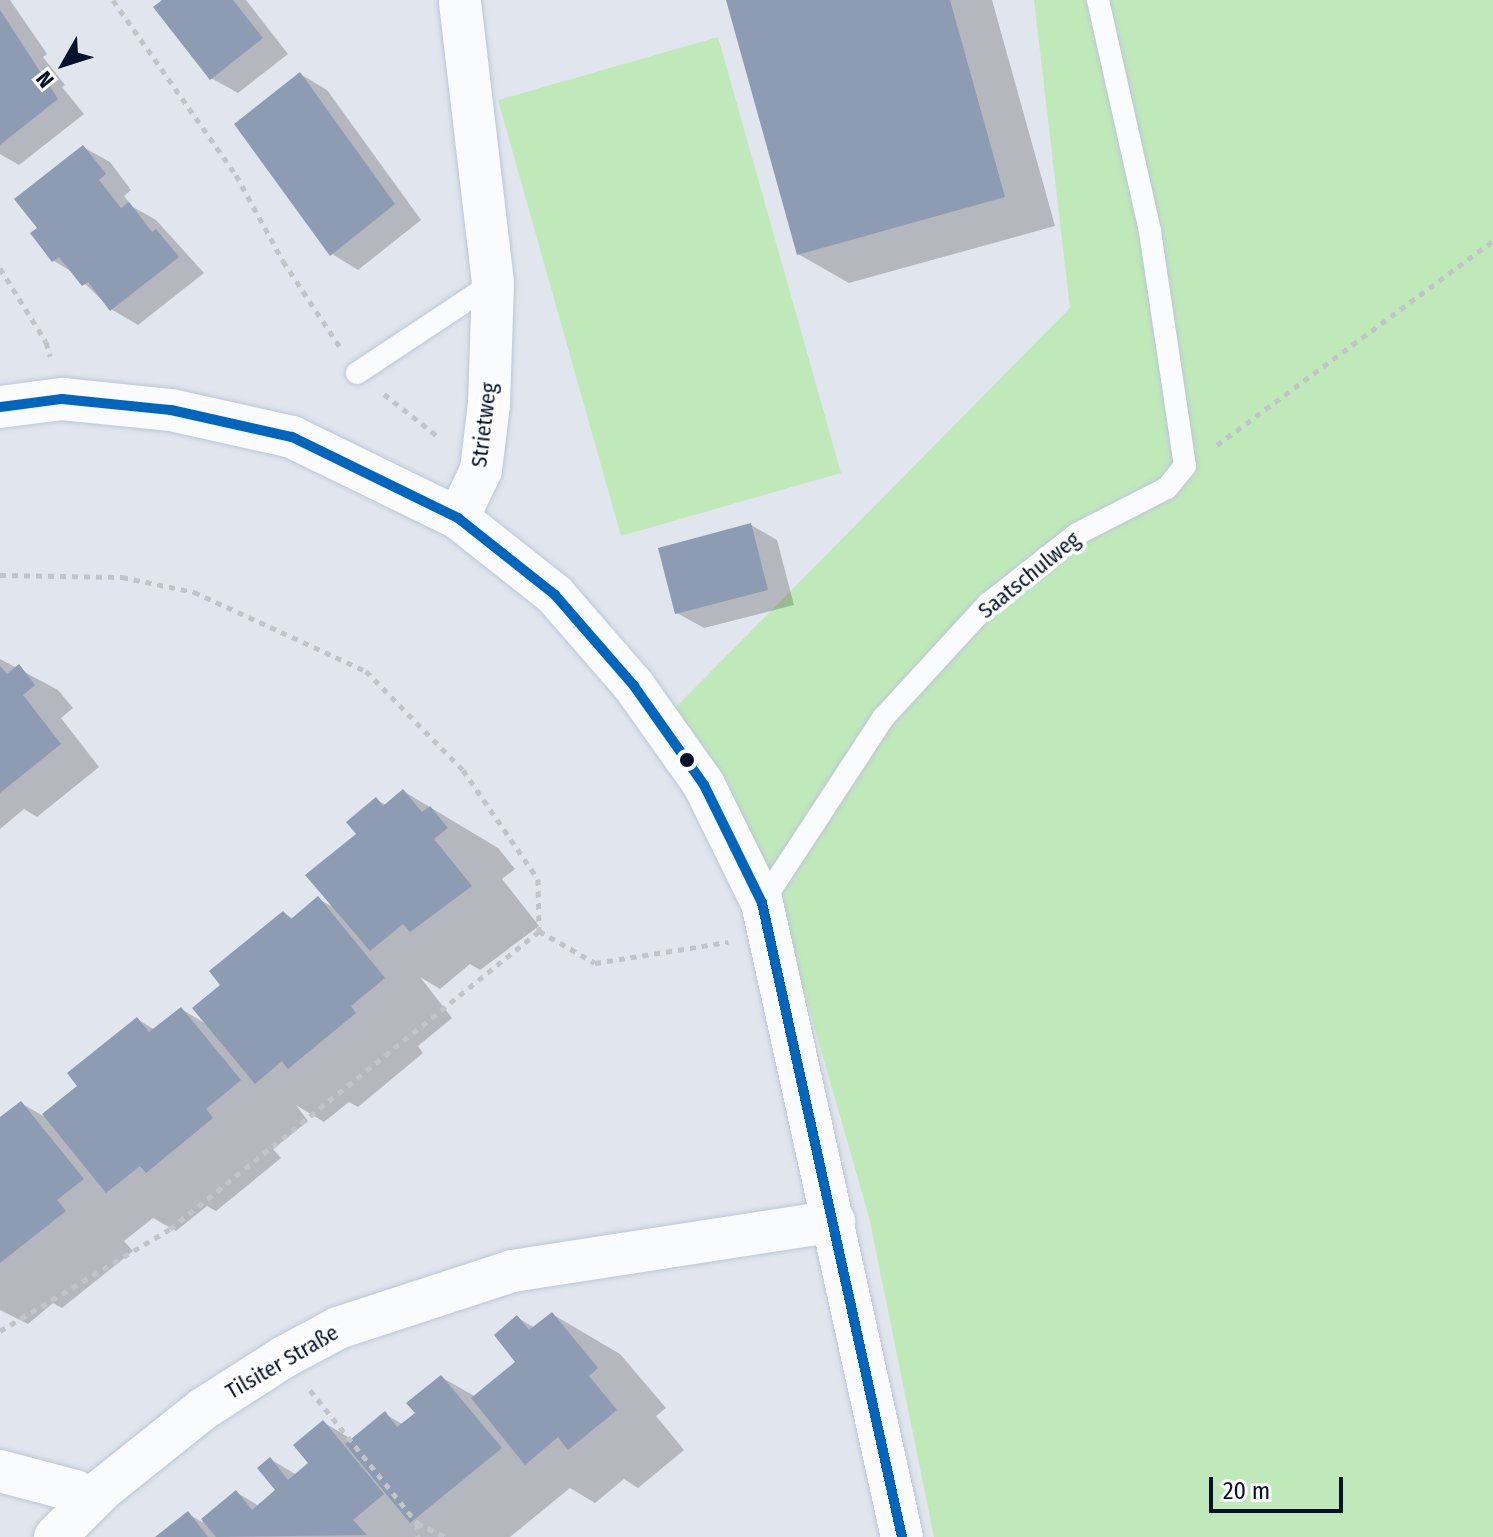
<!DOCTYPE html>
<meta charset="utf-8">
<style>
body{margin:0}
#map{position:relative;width:1493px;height:1537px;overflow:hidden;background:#e1e5ed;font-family:"Fira Sans Condensed",sans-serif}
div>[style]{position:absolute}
.green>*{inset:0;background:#c0e9ba}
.shadow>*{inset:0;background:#0003}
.building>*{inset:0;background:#8d9cb2}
.path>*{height:5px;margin-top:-2.5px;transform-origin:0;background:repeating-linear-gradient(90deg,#c1c4c9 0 6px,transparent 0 12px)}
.roads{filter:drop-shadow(0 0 2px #bcc6d7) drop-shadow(0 0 2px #bcc6d7)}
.lane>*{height:22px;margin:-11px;padding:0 11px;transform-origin:11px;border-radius:11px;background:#fafbfc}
.street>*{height:42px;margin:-21px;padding:0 21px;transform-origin:21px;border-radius:21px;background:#fafbfc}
.bus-1>*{height:10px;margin:-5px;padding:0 5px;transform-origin:5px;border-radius:5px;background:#0065bd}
.dots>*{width:22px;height:22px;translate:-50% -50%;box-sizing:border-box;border:4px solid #fff;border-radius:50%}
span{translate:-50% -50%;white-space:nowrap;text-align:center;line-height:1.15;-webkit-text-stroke:8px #fff;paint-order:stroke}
.street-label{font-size:22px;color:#04122b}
.north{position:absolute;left:24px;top:24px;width:80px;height:80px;-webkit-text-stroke:6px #fff;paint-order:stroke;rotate:231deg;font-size:22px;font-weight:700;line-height:32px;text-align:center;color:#04122b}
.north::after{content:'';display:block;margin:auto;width:28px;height:36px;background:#04122b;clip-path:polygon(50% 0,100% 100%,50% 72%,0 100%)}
.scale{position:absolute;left:1209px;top:1477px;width:134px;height:36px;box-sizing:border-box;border:4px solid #04122b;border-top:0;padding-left:10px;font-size:24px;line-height:28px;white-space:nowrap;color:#04122b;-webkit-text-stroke:6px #fff;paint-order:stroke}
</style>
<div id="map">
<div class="green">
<div style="clip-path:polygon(1034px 0,1493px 0,1493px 1537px,934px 1537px,869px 1217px,786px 928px,725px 783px,675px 708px,1070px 308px)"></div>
<div style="clip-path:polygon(718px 37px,841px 473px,621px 536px,498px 100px)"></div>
</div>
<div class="shadow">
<div style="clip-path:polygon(0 0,10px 0,47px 54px,43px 57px,65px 85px,62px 87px,84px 114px,19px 165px,0 154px)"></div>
<div style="clip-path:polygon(165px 0,246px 0,288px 54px,238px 93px,211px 78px)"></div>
<div style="clip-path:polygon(728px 0,992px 0,1055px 226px,849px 283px,798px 254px)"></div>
<div style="clip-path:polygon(300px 74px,327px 90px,421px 220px,358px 270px,332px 254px)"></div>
<div style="clip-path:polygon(83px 147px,110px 162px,131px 190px,124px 196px,133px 207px,156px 220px,204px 273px,138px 325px,111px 309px,74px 273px,54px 261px,40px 228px)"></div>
<div style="clip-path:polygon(751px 525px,777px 540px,794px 605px,704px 628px,677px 613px)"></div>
<div style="clip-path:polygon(0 659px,58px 690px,73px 708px,61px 718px,99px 767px,37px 817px,24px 809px,0 829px)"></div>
<div style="clip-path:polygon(403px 791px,498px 848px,515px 869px,502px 879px,539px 926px,480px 970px,470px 964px,440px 989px,420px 977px,452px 1018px,418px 1046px,423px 1053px,358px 1107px,349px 1102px,324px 1122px,296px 1105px,308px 1121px,273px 1149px,281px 1158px,216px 1211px,207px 1206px,176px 1231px,153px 1218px,124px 1241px,133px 1251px,62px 1308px,53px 1303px,28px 1324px,0 1310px,0 1119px,21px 1103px,43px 1116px,80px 1086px,137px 1019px,155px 1030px,181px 1009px,208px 1025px,223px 985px,283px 913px,294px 919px,318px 899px,337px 909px,359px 834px,377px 800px,386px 805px)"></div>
<div style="clip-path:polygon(552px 1314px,620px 1354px,666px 1408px,656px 1416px,684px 1450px,638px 1488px,624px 1479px,595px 1503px,570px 1488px,510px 1537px,158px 1537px,188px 1514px,202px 1522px,236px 1492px,259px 1506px,278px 1490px,270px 1459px,297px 1475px,311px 1463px,323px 1422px,353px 1440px,385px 1414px,404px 1425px,418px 1413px,441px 1377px,476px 1397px,518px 1362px,518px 1318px,535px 1328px)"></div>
</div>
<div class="building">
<div style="clip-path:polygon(162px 0,233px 0,263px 38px,210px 80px,153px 7px)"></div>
<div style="clip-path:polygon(726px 0,950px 0,1005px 197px,797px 255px)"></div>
<div style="clip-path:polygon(0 10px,58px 99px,0 145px)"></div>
<div style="clip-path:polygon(300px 72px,395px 204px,330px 256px,234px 124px)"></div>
<div style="clip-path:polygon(83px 145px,106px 174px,99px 180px,121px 208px,129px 202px,152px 232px,156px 229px,179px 257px,110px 311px,88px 282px,82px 286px,59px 257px,52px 262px,30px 233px,37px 228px,14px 199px)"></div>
<div style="clip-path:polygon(751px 523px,768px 590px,675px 614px,658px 548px)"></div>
<div style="clip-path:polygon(19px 664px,35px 685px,23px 695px,61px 744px,0 793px,0 666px,7px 674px)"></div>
<div style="clip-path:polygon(403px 789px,422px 812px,430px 806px,448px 828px,434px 839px,472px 886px,410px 932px,403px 924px,370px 951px,305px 875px,356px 834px,346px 822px,376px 797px,383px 806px)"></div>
<div style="clip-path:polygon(318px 896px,385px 978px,351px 1006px,356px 1013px,288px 1069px,282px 1061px,255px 1084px,192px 1008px,220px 985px,209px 971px,283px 911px,291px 919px)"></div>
<div style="clip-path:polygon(181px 1007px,241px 1080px,206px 1109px,213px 1118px,146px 1173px,140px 1166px,106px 1193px,42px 1114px,77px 1086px,67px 1073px,137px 1017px,149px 1032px)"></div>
<div style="clip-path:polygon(21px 1101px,84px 1179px,57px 1200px,66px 1211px,0 1263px,0 1117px)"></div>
<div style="clip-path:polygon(552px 1312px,598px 1368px,589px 1376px,617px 1410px,568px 1450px,558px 1437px,525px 1465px,471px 1398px,515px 1362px,494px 1335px,517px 1315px,529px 1330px)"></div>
<div style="clip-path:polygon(441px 1375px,502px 1448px,410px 1523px,345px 1444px,385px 1411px,397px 1427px,415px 1413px,406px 1403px)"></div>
<div style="clip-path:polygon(323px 1420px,384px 1494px,353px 1520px,367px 1535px,216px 1537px,201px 1519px,236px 1490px,252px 1510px,275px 1490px,257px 1468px,270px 1457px,288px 1480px,308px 1463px,293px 1445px)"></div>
<div style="clip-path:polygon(188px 1511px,208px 1537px,155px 1537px)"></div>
</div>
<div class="path">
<div style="left:113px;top:0;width:214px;rotate:54.9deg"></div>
<div style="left:236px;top:175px;width:98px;rotate:61.3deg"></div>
<div style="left:283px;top:261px;width:103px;rotate:56.5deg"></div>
<div style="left:0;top:268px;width:87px;rotate:58.1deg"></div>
<div style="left:46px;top:342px;width:15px;rotate:74deg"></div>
<div style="left:384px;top:394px;width:71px;rotate:38.2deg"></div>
<div style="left:1217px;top:445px;width:343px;rotate:-36.5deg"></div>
<div style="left:0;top:575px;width:122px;rotate:0.9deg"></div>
<div style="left:122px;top:577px;width:74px;rotate:11.8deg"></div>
<div style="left:194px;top:592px;width:189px;rotate:24.7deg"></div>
<div style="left:366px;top:671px;width:139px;rotate:45.6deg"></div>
<div style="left:463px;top:770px;width:132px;rotate:55.5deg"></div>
<div style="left:538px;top:879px;width:52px;rotate:88.9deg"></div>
<div style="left:0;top:1331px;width:198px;rotate:-31deg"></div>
<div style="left:170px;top:1229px;width:474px;rotate:-38.9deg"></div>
<div style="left:539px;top:931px;width:64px;rotate:29.7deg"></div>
<div style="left:595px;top:963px;width:135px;rotate:-9deg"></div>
<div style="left:310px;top:1390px;width:171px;rotate:51.2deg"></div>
<div style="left:417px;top:1523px;width:32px;rotate:26deg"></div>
<div style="left:417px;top:1523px;width:14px;rotate:86deg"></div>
</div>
<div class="roads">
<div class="lane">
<div style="left:357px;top:373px;width:163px;rotate:-33.5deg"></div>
<div style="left:762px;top:903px;width:221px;rotate:-56.8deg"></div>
<div style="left:883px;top:718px;width:155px;rotate:-47.4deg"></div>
<div style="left:988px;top:604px;width:113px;rotate:-38.2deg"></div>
<div style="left:1077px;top:534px;width:101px;rotate:-27.1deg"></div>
<div style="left:1167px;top:488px;width:28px;rotate:-51deg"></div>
<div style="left:1185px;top:466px;width:238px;rotate:-98.5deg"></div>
<div style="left:1150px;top:231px;width:237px;rotate:-102.7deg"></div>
</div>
<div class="street">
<div style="left:0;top:407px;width:63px;rotate:-7.4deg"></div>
<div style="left:62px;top:399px;width:110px;rotate:5.8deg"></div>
<div style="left:171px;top:410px;width:124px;rotate:12.6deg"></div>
<div style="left:292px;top:437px;width:185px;rotate:26deg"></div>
<div style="left:458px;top:518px;width:124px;rotate:38.4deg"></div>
<div style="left:555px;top:595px;width:121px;rotate:49deg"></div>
<div style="left:634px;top:686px;width:121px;rotate:54.7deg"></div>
<div style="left:704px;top:785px;width:131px;rotate:63.8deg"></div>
<div style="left:762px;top:903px;width:649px;rotate:77.55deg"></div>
<div style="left:458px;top:518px;width:53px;rotate:-64.4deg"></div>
<div style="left:481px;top:470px;width:66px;rotate:-83.1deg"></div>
<div style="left:489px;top:404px;width:121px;rotate:-88.1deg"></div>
<div style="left:493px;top:283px;width:285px;rotate:-96.7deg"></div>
<div style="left:0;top:1471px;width:78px;rotate:14.9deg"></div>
<div style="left:75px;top:1491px;width:18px;rotate:41deg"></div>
<div style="left:55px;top:1537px;width:69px;rotate:-45deg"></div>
<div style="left:104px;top:1488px;width:127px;rotate:-38.6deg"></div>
<div style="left:203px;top:1409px;width:96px;rotate:-32.7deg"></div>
<div style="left:284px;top:1357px;width:61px;rotate:-28.2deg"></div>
<div style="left:338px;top:1328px;width:183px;rotate:-18.1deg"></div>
<div style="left:512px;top:1271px;width:326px;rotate:-8.8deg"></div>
</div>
</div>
<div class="bus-1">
<div style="left:0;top:407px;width:63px;rotate:-7.4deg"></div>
<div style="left:62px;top:399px;width:110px;rotate:5.8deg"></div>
<div style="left:171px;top:410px;width:124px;rotate:12.6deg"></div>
<div style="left:292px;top:437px;width:185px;rotate:26deg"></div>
<div style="left:458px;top:518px;width:124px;rotate:38.4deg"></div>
<div style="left:555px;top:595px;width:121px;rotate:49deg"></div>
<div style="left:634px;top:686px;width:121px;rotate:54.7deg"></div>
<div style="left:704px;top:785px;width:131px;rotate:63.8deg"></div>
<div style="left:762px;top:903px;width:649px;rotate:77.55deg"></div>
</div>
<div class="dots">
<div style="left:687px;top:760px;background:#04122b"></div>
</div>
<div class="street-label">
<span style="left:484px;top:425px;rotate:-83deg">Strietweg</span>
<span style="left:1029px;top:575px;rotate:-39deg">Saatschulweg</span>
<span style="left:282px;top:1362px;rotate:-30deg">Tilsiter Straße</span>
</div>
<div class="north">N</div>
<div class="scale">20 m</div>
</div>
